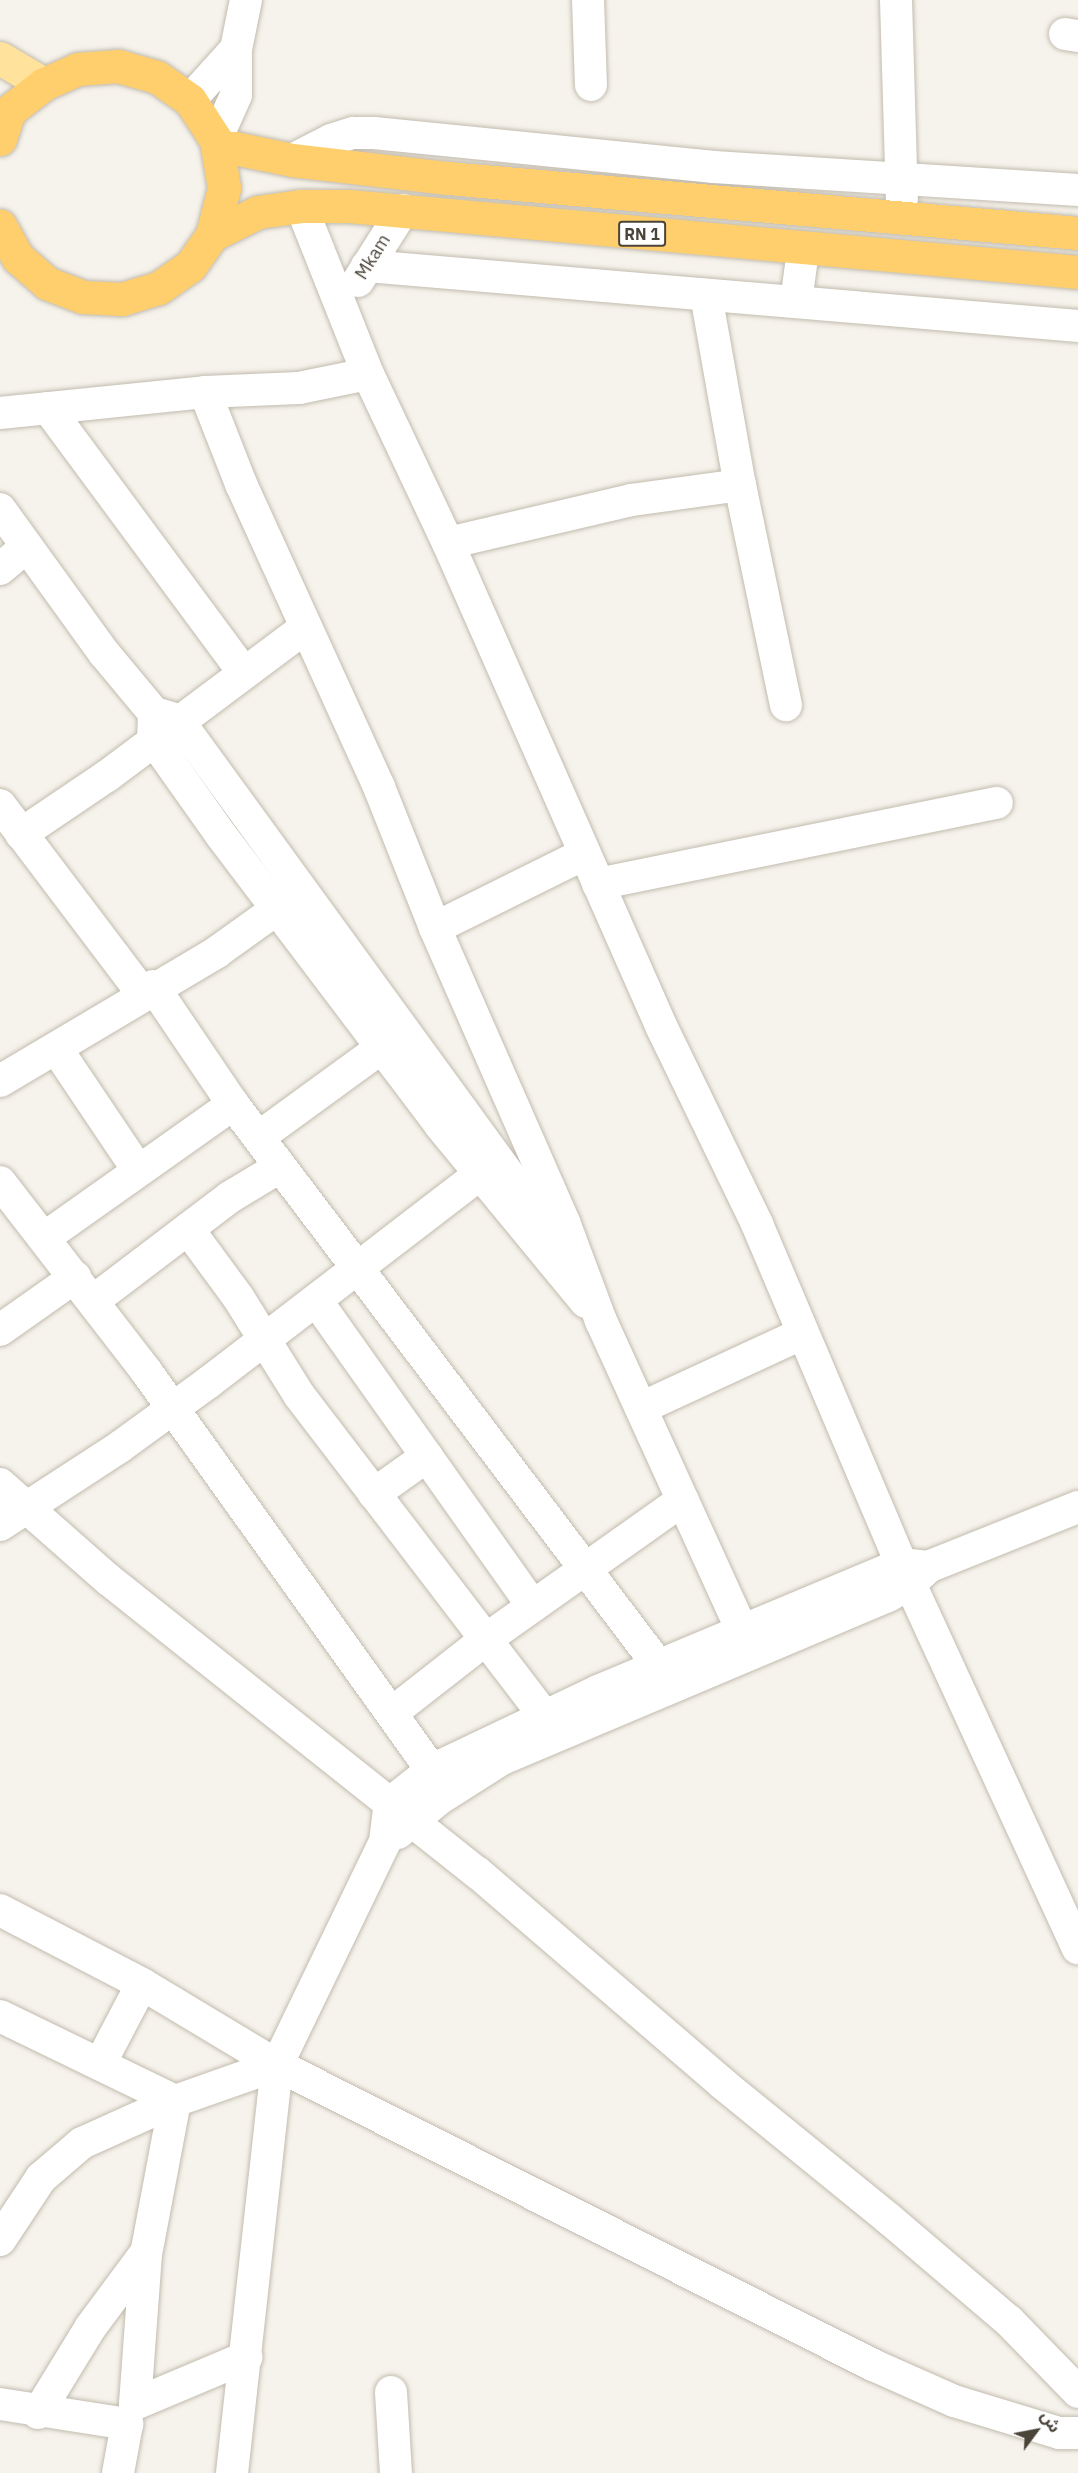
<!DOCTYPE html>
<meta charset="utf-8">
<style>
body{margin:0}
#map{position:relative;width:1078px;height:2473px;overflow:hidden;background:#f6f3ec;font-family:"IBM Plex Sans","Noto Sans Arabic",sans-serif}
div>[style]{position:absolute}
.roads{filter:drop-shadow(0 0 2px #c2bbae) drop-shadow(0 0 2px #c2bbae)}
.minor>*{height:32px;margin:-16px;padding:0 16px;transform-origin:16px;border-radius:16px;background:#fff}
.major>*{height:33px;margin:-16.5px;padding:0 16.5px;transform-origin:16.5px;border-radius:16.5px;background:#ffe39c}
.highway>*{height:33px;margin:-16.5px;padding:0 16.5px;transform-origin:16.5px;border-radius:16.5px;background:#ffcf6e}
span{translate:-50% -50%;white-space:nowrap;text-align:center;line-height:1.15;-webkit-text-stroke:5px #fff;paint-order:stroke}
.shield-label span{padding:2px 4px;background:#fff;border:2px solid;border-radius:4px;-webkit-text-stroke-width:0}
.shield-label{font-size:16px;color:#4b4439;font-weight:700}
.street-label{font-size:18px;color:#4b4439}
.north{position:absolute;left:1006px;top:2401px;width:60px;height:60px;-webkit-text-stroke:4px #fff;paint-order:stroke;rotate:58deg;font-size:16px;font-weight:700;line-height:24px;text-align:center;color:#4b4439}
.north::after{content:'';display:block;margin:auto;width:21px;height:27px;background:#4b4439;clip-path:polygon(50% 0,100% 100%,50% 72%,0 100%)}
</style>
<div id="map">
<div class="roads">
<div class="minor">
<div style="left:588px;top:0;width:85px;rotate:88deg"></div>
<div style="left:896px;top:0;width:199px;rotate:88.3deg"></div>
<div style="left:1065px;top:34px;width:13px;rotate:9deg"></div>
<div style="left:190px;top:100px;width:69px;rotate:-48deg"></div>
<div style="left:216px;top:140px;width:49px;rotate:-66deg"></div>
<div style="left:236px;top:95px;width:46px;rotate:-90deg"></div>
<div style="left:236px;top:49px;width:50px;rotate:-78.5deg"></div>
<div style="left:292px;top:160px;width:44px;rotate:-27.1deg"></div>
<div style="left:331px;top:140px;width:23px;rotate:-18deg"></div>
<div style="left:353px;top:133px;width:21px"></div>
<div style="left:374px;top:133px;width:342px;rotate:5.7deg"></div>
<div style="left:714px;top:167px;width:365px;rotate:3.6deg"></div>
<div style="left:301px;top:206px;width:181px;rotate:68.3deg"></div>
<div style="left:368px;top:374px;width:187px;rotate:64.7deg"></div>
<div style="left:448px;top:543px;width:530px;rotate:66.19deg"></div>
<div style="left:662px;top:1028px;width:218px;rotate:64.1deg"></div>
<div style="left:757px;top:1224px;width:369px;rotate:67deg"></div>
<div style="left:901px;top:1564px;width:423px;rotate:65.3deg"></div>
<div style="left:367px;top:266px;width:714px;rotate:4.82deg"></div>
<div style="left:358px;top:281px;width:84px;rotate:-57.6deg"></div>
<div style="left:706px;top:295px;width:193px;rotate:79.9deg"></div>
<div style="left:796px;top:302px;width:52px;rotate:-82.3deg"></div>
<div style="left:205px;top:392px;width:99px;rotate:68.6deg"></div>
<div style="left:241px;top:484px;width:333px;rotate:65.5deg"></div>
<div style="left:379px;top:787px;width:152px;rotate:68.3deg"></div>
<div style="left:435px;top:928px;width:321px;rotate:66.3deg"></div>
<div style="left:564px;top:1222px;width:106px;rotate:69.5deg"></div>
<div style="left:601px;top:1321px;width:364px;rotate:65.5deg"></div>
<div style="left:48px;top:408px;width:328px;rotate:53.5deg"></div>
<div style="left:0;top:413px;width:206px;rotate:-5.8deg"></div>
<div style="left:205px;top:392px;width:94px;rotate:-2.4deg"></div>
<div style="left:299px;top:388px;width:70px;rotate:-11.5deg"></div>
<div style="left:0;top:509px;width:178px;rotate:54.2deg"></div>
<div style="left:104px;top:653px;width:78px;rotate:50.2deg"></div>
<div style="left:154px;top:713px;width:25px;rotate:16deg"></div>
<div style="left:178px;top:720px;width:649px;rotate:53.96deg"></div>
<div style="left:448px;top:543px;width:189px;rotate:-13.2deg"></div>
<div style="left:632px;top:500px;width:109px;rotate:-7.9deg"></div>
<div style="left:740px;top:485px;width:225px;rotate:78.2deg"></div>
<div style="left:0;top:569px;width:35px;rotate:-40deg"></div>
<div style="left:154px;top:713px;width:26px;rotate:92deg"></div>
<div style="left:153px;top:739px;width:118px;rotate:54.7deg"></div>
<div style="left:221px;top:835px;width:363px;rotate:52.9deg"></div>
<div style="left:440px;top:1125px;width:229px;rotate:50.5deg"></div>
<div style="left:0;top:805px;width:236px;rotate:52.9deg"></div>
<div style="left:21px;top:834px;width:104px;rotate:-34deg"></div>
<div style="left:107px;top:776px;width:247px;rotate:-36.8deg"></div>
<div style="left:598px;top:884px;width:407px;rotate:-11.5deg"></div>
<div style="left:435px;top:928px;width:166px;rotate:-26.4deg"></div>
<div style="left:153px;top:986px;width:143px;rotate:55.9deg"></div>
<div style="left:233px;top:1104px;width:704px;rotate:52.85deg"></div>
<div style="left:56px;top:1048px;width:147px;rotate:56.1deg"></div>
<div style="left:0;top:1081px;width:252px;rotate:-30.7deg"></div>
<div style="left:217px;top:952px;width:74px;rotate:-35.6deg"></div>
<div style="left:259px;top:1137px;width:151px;rotate:-36.1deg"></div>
<div style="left:0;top:1182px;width:239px;rotate:52.3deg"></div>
<div style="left:146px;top:1371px;width:491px;rotate:54.4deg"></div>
<div style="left:188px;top:1229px;width:84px;rotate:53.7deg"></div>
<div style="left:238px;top:1297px;width:115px;rotate:58.1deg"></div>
<div style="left:299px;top:1395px;width:424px;rotate:52.6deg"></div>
<div style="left:44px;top:1238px;width:232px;rotate:-35.3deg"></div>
<div style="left:316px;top:1300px;width:375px;rotate:54.7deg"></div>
<div style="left:93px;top:1301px;width:172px;rotate:-37.2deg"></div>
<div style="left:230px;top:1197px;width:58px;rotate:-31deg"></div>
<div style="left:0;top:1330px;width:92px;rotate:-35.2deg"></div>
<div style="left:641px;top:1408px;width:176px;rotate:-24.8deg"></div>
<div style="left:0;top:1484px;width:145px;rotate:41.4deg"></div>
<div style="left:109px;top:1580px;width:471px;rotate:38.5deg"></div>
<div style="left:478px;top:1873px;width:323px;rotate:40.7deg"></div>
<div style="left:723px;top:2084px;width:214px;rotate:39.1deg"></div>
<div style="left:889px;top:2219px;width:157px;rotate:40.4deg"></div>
<div style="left:1009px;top:2321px;width:99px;rotate:45.8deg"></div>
<div style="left:374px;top:1494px;width:65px;rotate:-35.6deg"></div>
<div style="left:0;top:1525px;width:145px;rotate:-33.1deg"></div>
<div style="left:121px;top:1446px;width:109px;rotate:-36deg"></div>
<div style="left:209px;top:1382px;width:340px;rotate:-37.5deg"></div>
<div style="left:393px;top:1712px;width:117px;rotate:-38deg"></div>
<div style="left:485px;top:1640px;width:242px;rotate:-35.3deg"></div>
<div style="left:398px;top:1833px;width:53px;rotate:-39.7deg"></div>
<div style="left:439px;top:1799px;width:75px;rotate:-32.4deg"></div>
<div style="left:502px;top:1759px;width:419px;rotate:-22.9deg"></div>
<div style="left:888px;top:1596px;width:25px;rotate:-29deg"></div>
<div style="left:910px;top:1584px;width:25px;rotate:-43deg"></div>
<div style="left:928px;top:1567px;width:162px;rotate:-21.8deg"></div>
<div style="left:0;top:1910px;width:160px;rotate:27.5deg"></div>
<div style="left:142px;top:1984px;width:157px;rotate:31deg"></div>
<div style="left:277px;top:2065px;width:667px;rotate:26.72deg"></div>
<div style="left:873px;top:2365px;width:89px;rotate:24deg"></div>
<div style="left:954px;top:2401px;width:110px;rotate:16.9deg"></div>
<div style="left:1059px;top:2433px;width:19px"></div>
<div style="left:0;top:2016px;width:195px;rotate:25.9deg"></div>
<div style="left:175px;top:2101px;width:156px;rotate:100.7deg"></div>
<div style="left:146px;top:2254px;width:150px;rotate:94.2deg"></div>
<div style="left:135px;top:2404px;width:121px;rotate:-22.8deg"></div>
<div style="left:100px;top:2064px;width:90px;rotate:-62.3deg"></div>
<div style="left:0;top:2240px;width:74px;rotate:-56.5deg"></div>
<div style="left:41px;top:2178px;width:54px;rotate:-40.5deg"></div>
<div style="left:82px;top:2143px;width:102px;rotate:-24.3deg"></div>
<div style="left:175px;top:2101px;width:108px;rotate:-19.4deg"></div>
<div style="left:391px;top:2392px;width:81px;rotate:86.5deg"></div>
<div style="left:0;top:2404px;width:129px;rotate:8.9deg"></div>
<div style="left:127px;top:2424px;width:50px;rotate:100.4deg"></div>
<div style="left:38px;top:2413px;width:100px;rotate:-58.5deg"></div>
<div style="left:90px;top:2328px;width:92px;rotate:-53.4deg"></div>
<div style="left:232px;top:2473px;width:410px;rotate:-83.7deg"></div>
<div style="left:277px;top:2065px;width:248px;rotate:-64.2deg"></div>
<div style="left:385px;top:1842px;width:39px;rotate:-83deg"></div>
<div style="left:390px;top:1803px;width:53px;rotate:-38.2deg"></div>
<div style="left:432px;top:1770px;width:184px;rotate:-25.4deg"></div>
<div style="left:598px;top:1691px;width:329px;rotate:-22.7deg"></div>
<div style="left:901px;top:1564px;width:27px;rotate:6deg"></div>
</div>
<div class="major">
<div style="left:0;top:58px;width:51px;rotate:30.6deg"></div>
</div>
<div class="highway">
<div style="left:0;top:139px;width:29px;rotate:-72deg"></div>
<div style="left:9px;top:111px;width:44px;rotate:-37.6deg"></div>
<div style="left:44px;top:84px;width:37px;rotate:-24deg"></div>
<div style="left:78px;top:69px;width:40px;rotate:-4.3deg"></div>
<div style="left:118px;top:66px;width:41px;rotate:15.8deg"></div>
<div style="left:157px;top:77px;width:40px;rotate:34.9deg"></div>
<div style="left:190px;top:100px;width:48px;rotate:57deg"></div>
<div style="left:216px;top:140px;width:49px;rotate:80.5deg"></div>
<div style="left:224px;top:188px;width:49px;rotate:104.3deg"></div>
<div style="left:212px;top:235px;width:38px;rotate:125deg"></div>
<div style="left:190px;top:266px;width:39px;rotate:145deg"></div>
<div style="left:158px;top:288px;width:38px;rotate:163deg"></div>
<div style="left:122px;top:299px;width:39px;rotate:-177deg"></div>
<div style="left:83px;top:297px;width:39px;rotate:-159deg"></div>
<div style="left:47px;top:283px;width:38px;rotate:-139deg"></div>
<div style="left:18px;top:258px;width:37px;rotate:-119deg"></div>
<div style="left:219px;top:150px;width:15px;rotate:-8deg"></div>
<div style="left:234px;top:148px;width:59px;rotate:11.7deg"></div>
<div style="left:292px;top:160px;width:157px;rotate:6.6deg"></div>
<div style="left:448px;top:178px;width:632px;rotate:4.99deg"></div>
<div style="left:212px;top:235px;width:51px;rotate:-26.6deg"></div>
<div style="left:258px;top:212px;width:43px;rotate:-7.9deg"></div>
<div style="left:301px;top:206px;width:48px"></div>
<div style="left:349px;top:206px;width:732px;rotate:5.17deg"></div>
</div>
</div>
<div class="shield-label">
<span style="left:642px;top:234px">RN 1</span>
</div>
<div class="street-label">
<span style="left:373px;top:257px;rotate:-58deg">Mkam</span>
</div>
<div class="north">ش</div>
</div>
